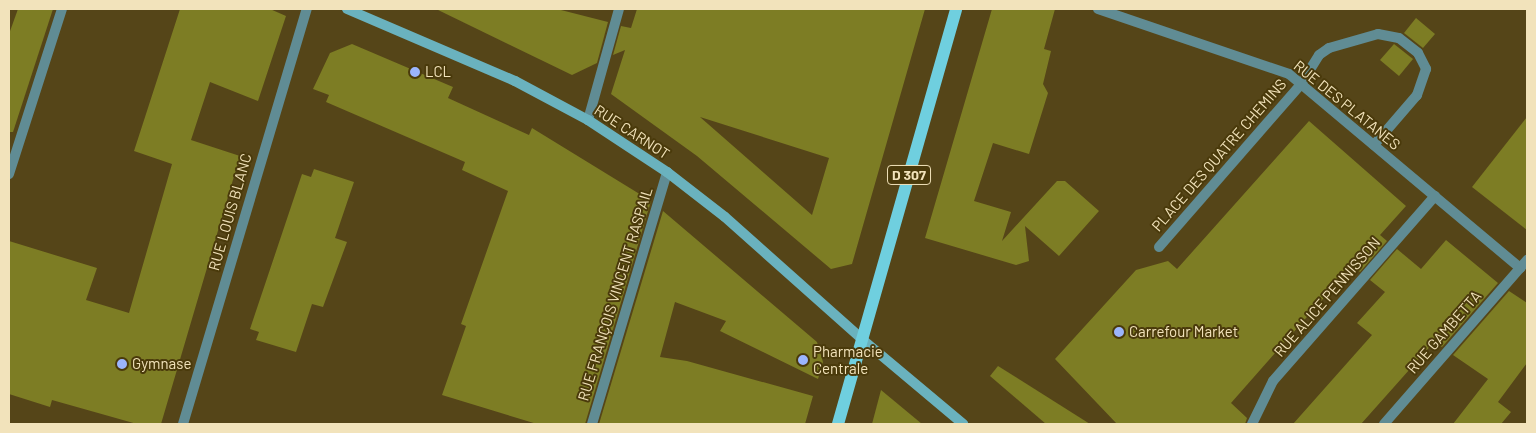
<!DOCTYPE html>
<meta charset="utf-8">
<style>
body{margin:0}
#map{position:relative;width:1536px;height:433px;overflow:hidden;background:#554518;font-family:Barlow,sans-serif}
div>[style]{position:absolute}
.building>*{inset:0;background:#7d7d24}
.lane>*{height:10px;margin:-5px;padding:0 5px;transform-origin:5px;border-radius:5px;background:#608c94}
.street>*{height:10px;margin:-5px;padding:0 5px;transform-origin:5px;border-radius:5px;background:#608c94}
.secondary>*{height:10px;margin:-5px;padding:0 5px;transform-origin:5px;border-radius:5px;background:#6ab2be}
.primary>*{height:12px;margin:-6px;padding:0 6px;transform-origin:6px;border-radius:6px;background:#6fcfdf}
.dots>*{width:14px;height:14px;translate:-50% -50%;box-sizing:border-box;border:2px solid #4a3a0b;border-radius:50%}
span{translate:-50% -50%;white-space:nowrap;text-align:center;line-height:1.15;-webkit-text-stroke:4px #4a3a0b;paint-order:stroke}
.shield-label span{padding:1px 4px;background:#4a3a0b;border:1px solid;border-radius:4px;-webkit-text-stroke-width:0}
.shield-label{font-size:14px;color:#f2e3bb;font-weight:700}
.poi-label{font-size:15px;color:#f2e3bb}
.left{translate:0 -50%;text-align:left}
.street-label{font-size:15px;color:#f2e3bb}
.frame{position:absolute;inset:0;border:10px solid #f2e3bb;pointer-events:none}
</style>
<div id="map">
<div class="building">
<div style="clip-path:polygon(18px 9px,53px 9px,13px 132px,9px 132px,9px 34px)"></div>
<div style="clip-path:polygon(180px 9px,270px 9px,286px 16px,258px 101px,210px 82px,191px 140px,240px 156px,161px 424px,137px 424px,52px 400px,50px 407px,9px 394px,9px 241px,97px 268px,86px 300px,129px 313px,172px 164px,134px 151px)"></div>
<div style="clip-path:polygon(436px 9px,557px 9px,608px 22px,597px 63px,572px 75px)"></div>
<div style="clip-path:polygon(evenodd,637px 9px,925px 9px,852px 264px,831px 269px,697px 156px,611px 94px,625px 50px,613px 55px,621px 26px,631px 28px,637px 9px,700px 117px,829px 158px,812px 215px,700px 117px)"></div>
<div style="clip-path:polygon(992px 9px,1055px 9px,1044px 49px,1051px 51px,1043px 84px,1048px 93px,1029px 154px,993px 143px,974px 201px,1011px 212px,1002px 241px,1057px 181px,1065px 181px,1099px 211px,1059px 256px,1025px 226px,1029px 261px,1016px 265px,925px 238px)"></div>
<div style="clip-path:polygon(1416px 18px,1435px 34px,1423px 48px,1404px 33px)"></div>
<div style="clip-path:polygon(352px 44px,453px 87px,448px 98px,529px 135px,532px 128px,651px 201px,585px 424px,537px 424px,442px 395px,466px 326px,461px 324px,508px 191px,462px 170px,465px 162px,326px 102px,329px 95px,313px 89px,330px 53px)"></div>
<div style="clip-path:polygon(1394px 44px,1413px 59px,1399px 76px,1380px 60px)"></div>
<div style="clip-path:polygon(1527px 117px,1527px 230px,1472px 187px)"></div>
<div style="clip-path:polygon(1309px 121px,1406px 206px,1380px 235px,1387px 241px,1360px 272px,1352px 266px,1231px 403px,1247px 418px,1245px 424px,1117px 424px,1055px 359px,1136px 270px,1168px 261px,1177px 269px)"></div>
<div style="clip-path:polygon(314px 169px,354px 182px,335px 238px,347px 242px,323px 307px,312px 304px,296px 352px,256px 340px,259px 332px,250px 329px,302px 174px,311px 177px)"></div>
<div style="clip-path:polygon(663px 211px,817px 342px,823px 362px,818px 379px,720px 331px,726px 321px,675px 302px,660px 357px,687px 361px,813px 396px,805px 424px,599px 424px)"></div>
<div style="clip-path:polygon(1446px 240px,1498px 283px,1442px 347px,1434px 342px,1361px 424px,1293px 424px,1372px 335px,1357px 323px,1385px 292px,1370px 280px,1397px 249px,1421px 269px)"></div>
<div style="clip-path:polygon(1509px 291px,1527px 303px,1527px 363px,1498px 402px,1511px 412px,1501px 424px,1453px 424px,1488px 379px,1453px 355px)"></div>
<div style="clip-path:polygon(998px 366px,1090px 424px,1046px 424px,990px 376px)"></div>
<div style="clip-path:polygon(881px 390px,922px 424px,872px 424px)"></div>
</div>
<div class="lane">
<div style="left:1159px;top:247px;width:216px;rotate:-48.9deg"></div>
<div style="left:1301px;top:84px;width:34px;rotate:-58deg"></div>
<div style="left:1319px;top:55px;width:12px;rotate:-35deg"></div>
<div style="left:1329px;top:48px;width:51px;rotate:-15.9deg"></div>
<div style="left:1378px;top:34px;width:21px;rotate:11deg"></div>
<div style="left:1399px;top:38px;width:24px;rotate:38deg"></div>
<div style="left:1418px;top:53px;width:18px;rotate:63deg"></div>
<div style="left:1426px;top:69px;width:28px;rotate:109deg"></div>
<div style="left:1417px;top:95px;width:66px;rotate:130.7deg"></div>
</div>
<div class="street">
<div style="left:1098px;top:9px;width:202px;rotate:18.8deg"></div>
<div style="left:1289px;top:74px;width:302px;rotate:40deg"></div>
<div style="left:588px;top:120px;width:115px;rotate:-74.4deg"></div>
<div style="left:9px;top:174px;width:173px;rotate:-72.2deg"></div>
<div style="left:183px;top:424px;width:433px;rotate:-73.4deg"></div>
<div style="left:592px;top:424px;width:263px;rotate:-73.4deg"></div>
<div style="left:1252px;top:424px;width:48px;rotate:-64deg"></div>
<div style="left:1273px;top:381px;width:246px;rotate:-48.8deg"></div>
<div style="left:1384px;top:424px;width:218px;rotate:-48.9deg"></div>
</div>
<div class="secondary">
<div style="left:347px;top:9px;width:183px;rotate:23.2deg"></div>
<div style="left:515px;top:81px;width:83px;rotate:28.1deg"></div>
<div style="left:588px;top:120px;width:95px;rotate:33.4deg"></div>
<div style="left:667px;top:172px;width:73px;rotate:37.8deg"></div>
<div style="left:725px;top:217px;width:185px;rotate:41.7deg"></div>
<div style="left:863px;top:340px;width:131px;rotate:40deg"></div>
</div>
<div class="primary">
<div style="left:838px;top:424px;width:431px;rotate:-74.1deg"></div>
</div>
<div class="dots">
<div style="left:415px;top:72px;background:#9bb5fd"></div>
<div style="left:1119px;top:332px;background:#9bb5fd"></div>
<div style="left:803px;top:360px;background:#9bb5fd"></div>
<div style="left:122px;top:364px;background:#9bb5fd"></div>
</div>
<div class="shield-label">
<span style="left:909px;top:175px">D 307</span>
</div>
<div class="poi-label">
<span class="left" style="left:425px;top:72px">LCL</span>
<span class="left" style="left:1129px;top:332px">Carrefour Market</span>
<span class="left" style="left:813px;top:360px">Pharmacie<br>Centrale</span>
<span class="left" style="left:132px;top:364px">Gymnase</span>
</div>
<div class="street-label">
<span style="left:1347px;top:105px;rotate:39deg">RUE DES PLATANES</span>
<span style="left:632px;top:132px;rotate:33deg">RUE CARNOT</span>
<span style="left:1219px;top:155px;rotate:-49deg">PLACE DES QUATRE CHEMINS</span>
<span style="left:230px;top:212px;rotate:-74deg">RUE LOUIS BLANC</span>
<span style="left:615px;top:294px;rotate:-73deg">RUE FRANÇOIS VINCENT RASPAIL</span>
<span style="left:1327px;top:297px;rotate:-49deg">RUE ALICE PENNISSON</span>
<span style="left:1444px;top:332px;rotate:-49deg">RUE GAMBETTA</span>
</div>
<div class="frame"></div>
</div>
